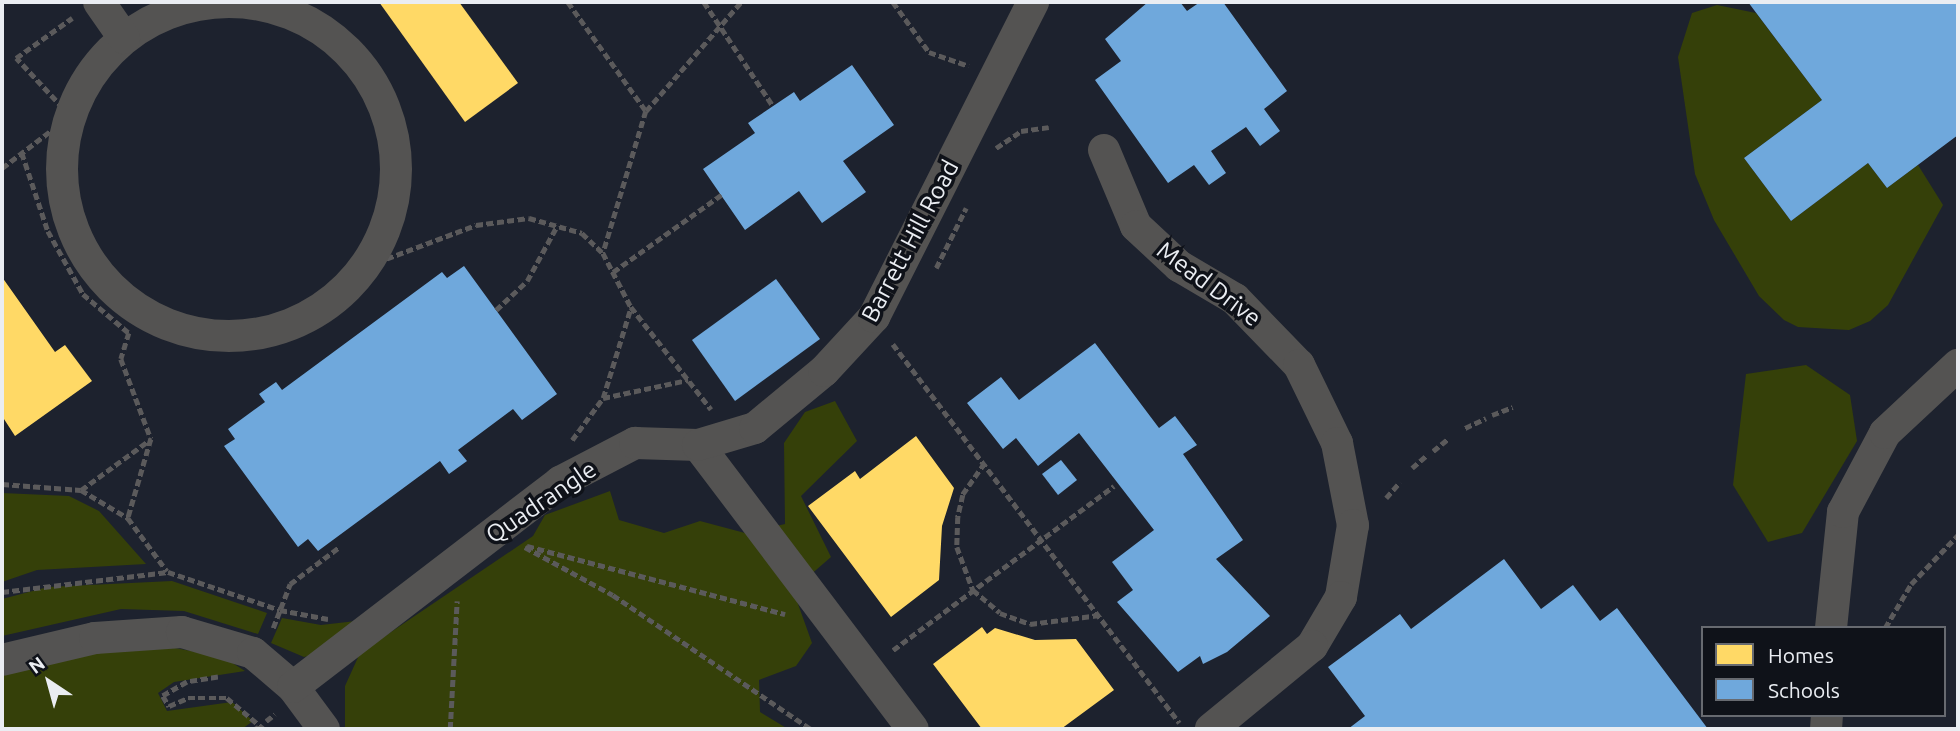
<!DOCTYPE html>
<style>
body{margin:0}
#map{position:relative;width:1960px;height:731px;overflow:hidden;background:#1a1c1f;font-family:Ubuntu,sans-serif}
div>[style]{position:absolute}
.built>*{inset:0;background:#1d222e}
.green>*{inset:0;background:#354009}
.homes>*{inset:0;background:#ffd966}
.schools>*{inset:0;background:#6fa8dc}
.path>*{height:4.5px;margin-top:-2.25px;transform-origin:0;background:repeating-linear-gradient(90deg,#5b5a5b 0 7px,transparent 0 10.5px)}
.minor>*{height:32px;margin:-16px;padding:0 16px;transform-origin:16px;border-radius:16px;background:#545352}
.minor>.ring{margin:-16px;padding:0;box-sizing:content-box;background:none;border:32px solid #545352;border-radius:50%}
span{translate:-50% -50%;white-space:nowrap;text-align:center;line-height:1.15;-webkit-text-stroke:7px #0f1219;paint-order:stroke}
.street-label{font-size:24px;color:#eaedf2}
.frame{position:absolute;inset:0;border:4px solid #eaedf2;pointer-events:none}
.legend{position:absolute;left:1701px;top:626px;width:245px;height:91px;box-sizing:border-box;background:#0f1219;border:2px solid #676a70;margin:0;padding:9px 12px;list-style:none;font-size:21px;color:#eaedf2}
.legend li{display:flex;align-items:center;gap:14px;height:35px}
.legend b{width:35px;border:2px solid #676a70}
.north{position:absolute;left:14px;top:647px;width:70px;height:70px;-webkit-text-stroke:5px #0f1219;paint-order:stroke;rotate:324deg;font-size:19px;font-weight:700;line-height:28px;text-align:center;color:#eaedf2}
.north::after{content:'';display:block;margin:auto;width:24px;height:32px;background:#eaedf2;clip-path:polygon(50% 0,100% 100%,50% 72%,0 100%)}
</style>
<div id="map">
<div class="built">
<div style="clip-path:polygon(evenodd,2px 2px,1958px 2px,1958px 729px,2px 729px,2px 2px,1703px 628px,1944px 628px,1944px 715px,1703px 715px,1703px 628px)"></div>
</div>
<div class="green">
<div style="clip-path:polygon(1717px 5px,1756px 13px,1822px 100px,1744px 158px,1791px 221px,1868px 163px,1887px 188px,1918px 165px,1943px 205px,1888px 305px,1870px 321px,1849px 330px,1798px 327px,1784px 320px,1759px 296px,1714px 220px,1695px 174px,1678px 57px,1692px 13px)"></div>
<div style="clip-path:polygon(1806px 365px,1850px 395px,1857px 441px,1802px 533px,1768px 542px,1733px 485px,1746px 374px)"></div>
<div style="clip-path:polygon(835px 401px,857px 441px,801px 496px,831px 557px,793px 590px,812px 643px,796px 666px,759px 680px,760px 712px,788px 729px,345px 729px,345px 686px,360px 653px,533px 536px,545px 515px,610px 491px,619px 520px,664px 533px,700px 521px,745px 533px,785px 524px,784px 443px,805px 412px)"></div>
<div style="clip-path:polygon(2px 493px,69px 496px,99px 511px,146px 564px,37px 570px,2px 582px)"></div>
<div style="clip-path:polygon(172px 581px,267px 613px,258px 634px,184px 611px,121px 609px,2px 636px,2px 599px,48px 587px)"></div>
<div style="clip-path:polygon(282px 618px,321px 625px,356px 621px,320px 653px,304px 657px,271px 643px)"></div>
<div style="clip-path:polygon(175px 648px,223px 657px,245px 671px,174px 682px,158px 693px,167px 711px,232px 702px,253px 721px,242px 729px,2px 729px,2px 671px,56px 655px)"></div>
</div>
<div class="homes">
<div style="clip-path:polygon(379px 2px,459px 2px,518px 83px,465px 122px)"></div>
<div style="clip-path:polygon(2px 277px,55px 352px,65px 345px,92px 381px,15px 436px,2px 416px)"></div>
<div style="clip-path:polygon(916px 436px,954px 488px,942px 526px,939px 580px,891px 617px,808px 506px,855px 471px,860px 479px)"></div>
<div style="clip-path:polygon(982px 627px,987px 634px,995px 628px,1035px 640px,1076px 639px,1114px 690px,1061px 729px,982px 729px,933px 664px)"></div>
</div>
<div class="schools">
<div style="clip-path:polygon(1148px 2px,1180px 2px,1187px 11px,1200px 2px,1223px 2px,1287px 91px,1264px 109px,1280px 131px,1260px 146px,1246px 127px,1211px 151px,1226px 173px,1209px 185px,1194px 165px,1168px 183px,1095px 80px,1121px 61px,1105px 39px)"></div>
<div style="clip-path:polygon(1748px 2px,1958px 2px,1958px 135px,1887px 188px,1868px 163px,1791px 221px,1744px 158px,1822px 100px)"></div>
<div style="clip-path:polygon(852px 65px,894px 125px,843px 161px,866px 192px,822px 223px,799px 191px,745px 230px,703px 169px,755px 133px,748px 123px,794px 92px,800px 101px)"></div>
<div style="clip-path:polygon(464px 266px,557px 394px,522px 420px,513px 409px,458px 450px,467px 461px,449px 474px,440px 461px,318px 551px,308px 539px,298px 547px,224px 446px,235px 439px,228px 429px,265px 402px,259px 394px,276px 382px,282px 390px,442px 272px,447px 278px)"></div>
<div style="clip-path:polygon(776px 279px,820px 339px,735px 401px,692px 340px)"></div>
<div style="clip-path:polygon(1095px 343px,1159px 428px,1175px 416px,1197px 445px,1183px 454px,1243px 540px,1216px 559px,1270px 616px,1227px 652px,1203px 664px,1200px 656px,1178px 672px,1117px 602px,1133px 590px,1112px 562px,1154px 530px,1079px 433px,1038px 466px,1016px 438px,1003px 449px,967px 403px,1001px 377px,1019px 400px)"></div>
<div style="clip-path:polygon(1061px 460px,1077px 480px,1058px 495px,1042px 474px)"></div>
<div style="clip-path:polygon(1504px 559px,1541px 609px,1573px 585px,1600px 621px,1617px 608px,1708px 729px,1348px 729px,1365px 716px,1328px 667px,1400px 614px,1411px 629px)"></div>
</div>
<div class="path">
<div style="left:568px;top:2px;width:134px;rotate:54.4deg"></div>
<div style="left:646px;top:111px;width:145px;rotate:-48.9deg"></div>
<div style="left:704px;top:2px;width:125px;rotate:56.4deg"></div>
<div style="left:893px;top:2px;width:62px;rotate:54.2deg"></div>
<div style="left:929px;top:52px;width:42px;rotate:19.3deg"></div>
<div style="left:646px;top:111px;width:148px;rotate:106.8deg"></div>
<div style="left:603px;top:253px;width:61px;rotate:62.6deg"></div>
<div style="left:631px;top:307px;width:130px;rotate:51.9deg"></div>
<div style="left:996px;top:148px;width:30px;rotate:-34deg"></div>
<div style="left:1021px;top:131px;width:28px;rotate:-8deg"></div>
<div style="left:22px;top:153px;width:82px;rotate:71.6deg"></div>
<div style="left:48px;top:231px;width:72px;rotate:60.9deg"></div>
<div style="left:83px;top:294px;width:60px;rotate:40.3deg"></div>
<div style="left:129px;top:333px;width:27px;rotate:107deg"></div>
<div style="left:121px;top:359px;width:85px;rotate:69.4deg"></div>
<div style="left:151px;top:439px;width:82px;rotate:106.2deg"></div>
<div style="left:2px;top:168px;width:86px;rotate:-37.4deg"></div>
<div style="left:70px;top:116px;width:79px;rotate:-133deg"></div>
<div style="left:16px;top:58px;width:69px;rotate:-35.5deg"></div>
<div style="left:367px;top:266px;width:116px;rotate:-20.6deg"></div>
<div style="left:476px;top:225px;width:53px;rotate:-7.5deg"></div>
<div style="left:529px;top:218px;width:55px;rotate:15.8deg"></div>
<div style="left:582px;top:233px;width:29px;rotate:44deg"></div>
<div style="left:936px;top:268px;width:67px;rotate:-63.4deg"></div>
<div style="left:613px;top:272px;width:133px;rotate:-35.5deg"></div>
<div style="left:496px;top:310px;width:42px;rotate:-43.1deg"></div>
<div style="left:527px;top:281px;width:63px;rotate:-61.4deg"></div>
<div style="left:893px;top:344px;width:475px;rotate:52.9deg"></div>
<div style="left:603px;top:398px;width:87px;rotate:-12deg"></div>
<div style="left:1492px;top:415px;width:22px;rotate:-21deg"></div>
<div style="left:1465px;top:428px;width:23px;rotate:-25deg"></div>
<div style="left:572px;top:440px;width:52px;rotate:-53.6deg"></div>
<div style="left:603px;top:398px;width:95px;rotate:-72.9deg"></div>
<div style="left:1433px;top:451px;width:19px;rotate:-39deg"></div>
<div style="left:985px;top:463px;width:39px;rotate:125deg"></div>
<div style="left:963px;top:495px;width:23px;rotate:103deg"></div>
<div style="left:958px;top:517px;width:30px;rotate:92deg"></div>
<div style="left:957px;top:547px;width:46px;rotate:69.6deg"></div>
<div style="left:973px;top:590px;width:35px;rotate:40deg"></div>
<div style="left:1000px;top:613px;width:32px;rotate:20deg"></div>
<div style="left:1030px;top:624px;width:70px;rotate:-7.4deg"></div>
<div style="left:1412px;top:468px;width:20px;rotate:-41deg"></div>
<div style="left:2px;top:484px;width:79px;rotate:4.3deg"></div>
<div style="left:81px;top:490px;width:55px;rotate:30.8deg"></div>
<div style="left:128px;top:518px;width:66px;rotate:53.7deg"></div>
<div style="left:81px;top:490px;width:87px;rotate:-36.1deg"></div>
<div style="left:1386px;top:498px;width:21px;rotate:-49deg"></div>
<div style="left:527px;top:546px;width:267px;rotate:14.8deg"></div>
<div style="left:525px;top:547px;width:100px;rotate:28.6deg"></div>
<div style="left:613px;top:595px;width:239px;rotate:34.1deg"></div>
<div style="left:2px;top:592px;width:167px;rotate:-6.9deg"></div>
<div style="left:168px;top:572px;width:118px;rotate:18.7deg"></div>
<div style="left:280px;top:610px;width:49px;rotate:10.6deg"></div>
<div style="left:273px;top:628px;width:47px;rotate:-68.9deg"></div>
<div style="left:290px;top:584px;width:60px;rotate:-36.9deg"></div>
<div style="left:1885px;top:628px;width:51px;rotate:-59.4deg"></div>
<div style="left:1911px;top:584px;width:68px;rotate:-46.2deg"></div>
<div style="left:893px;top:650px;width:275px;rotate:-36.6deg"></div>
<div style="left:218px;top:677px;width:31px;rotate:171deg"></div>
<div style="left:187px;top:682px;width:28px;rotate:150deg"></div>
<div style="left:163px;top:696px;width:12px;rotate:59deg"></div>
<div style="left:169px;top:706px;width:21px;rotate:-23deg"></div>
<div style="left:188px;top:698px;width:39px"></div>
<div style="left:227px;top:698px;width:48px;rotate:40deg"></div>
<div style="left:266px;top:721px;width:11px;rotate:-38deg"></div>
<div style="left:255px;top:729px;width:4px;rotate:-34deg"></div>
<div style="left:450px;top:729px;width:128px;rotate:-86.9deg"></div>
</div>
<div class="minor">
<div class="ring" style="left:62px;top:2px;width:302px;height:302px"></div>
<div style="left:99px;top:2px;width:44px;rotate:55.2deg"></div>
<div style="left:1104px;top:150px;width:82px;rotate:67.2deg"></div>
<div style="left:1136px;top:226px;width:59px;rotate:42.9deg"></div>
<div style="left:1179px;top:266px;width:65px;rotate:30.5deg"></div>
<div style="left:1235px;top:299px;width:92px;rotate:45.9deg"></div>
<div style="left:1299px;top:365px;width:87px;rotate:64deg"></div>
<div style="left:1337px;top:443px;width:84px;rotate:79deg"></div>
<div style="left:1353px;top:525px;width:73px;rotate:99.5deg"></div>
<div style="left:1341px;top:597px;width:57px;rotate:120.6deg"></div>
<div style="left:1312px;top:646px;width:131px;rotate:140.6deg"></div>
<div style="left:698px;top:445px;width:356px;rotate:52.9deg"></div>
<div style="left:1831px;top:628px;width:117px;rotate:-84.1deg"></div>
<div style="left:1843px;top:512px;width:89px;rotate:-62deg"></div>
<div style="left:1885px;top:433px;width:100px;rotate:-43deg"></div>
<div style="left:2px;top:660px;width:96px;rotate:-13.3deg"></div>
<div style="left:95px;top:638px;width:87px;rotate:-3.9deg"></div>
<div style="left:182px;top:632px;width:74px;rotate:16.5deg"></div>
<div style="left:253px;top:653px;width:52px;rotate:40.4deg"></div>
<div style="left:324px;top:729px;width:52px;rotate:-126.4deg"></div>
<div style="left:293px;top:687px;width:337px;rotate:-37.5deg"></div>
<div style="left:560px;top:482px;width:85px;rotate:-27.5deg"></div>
<div style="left:635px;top:443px;width:63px;rotate:1.8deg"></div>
<div style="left:698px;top:445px;width:59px;rotate:-16.6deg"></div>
<div style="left:755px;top:428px;width:89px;rotate:-39.6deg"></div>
<div style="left:824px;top:371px;width:74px;rotate:-47.2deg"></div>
<div style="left:874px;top:317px;width:353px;rotate:-63.2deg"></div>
<div style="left:1826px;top:729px;width:14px;rotate:-86deg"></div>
</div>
<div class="street-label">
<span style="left:910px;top:241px;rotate:-62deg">Barrett Hill Road</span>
<span style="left:1209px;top:284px;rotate:37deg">Mead Drive</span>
<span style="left:541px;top:502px;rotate:-34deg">Quadrangle</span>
</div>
<div class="frame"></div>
<ul class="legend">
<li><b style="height:19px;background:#ffd966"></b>Homes</li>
<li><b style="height:19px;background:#6fa8dc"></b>Schools</li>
</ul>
<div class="north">N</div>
</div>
